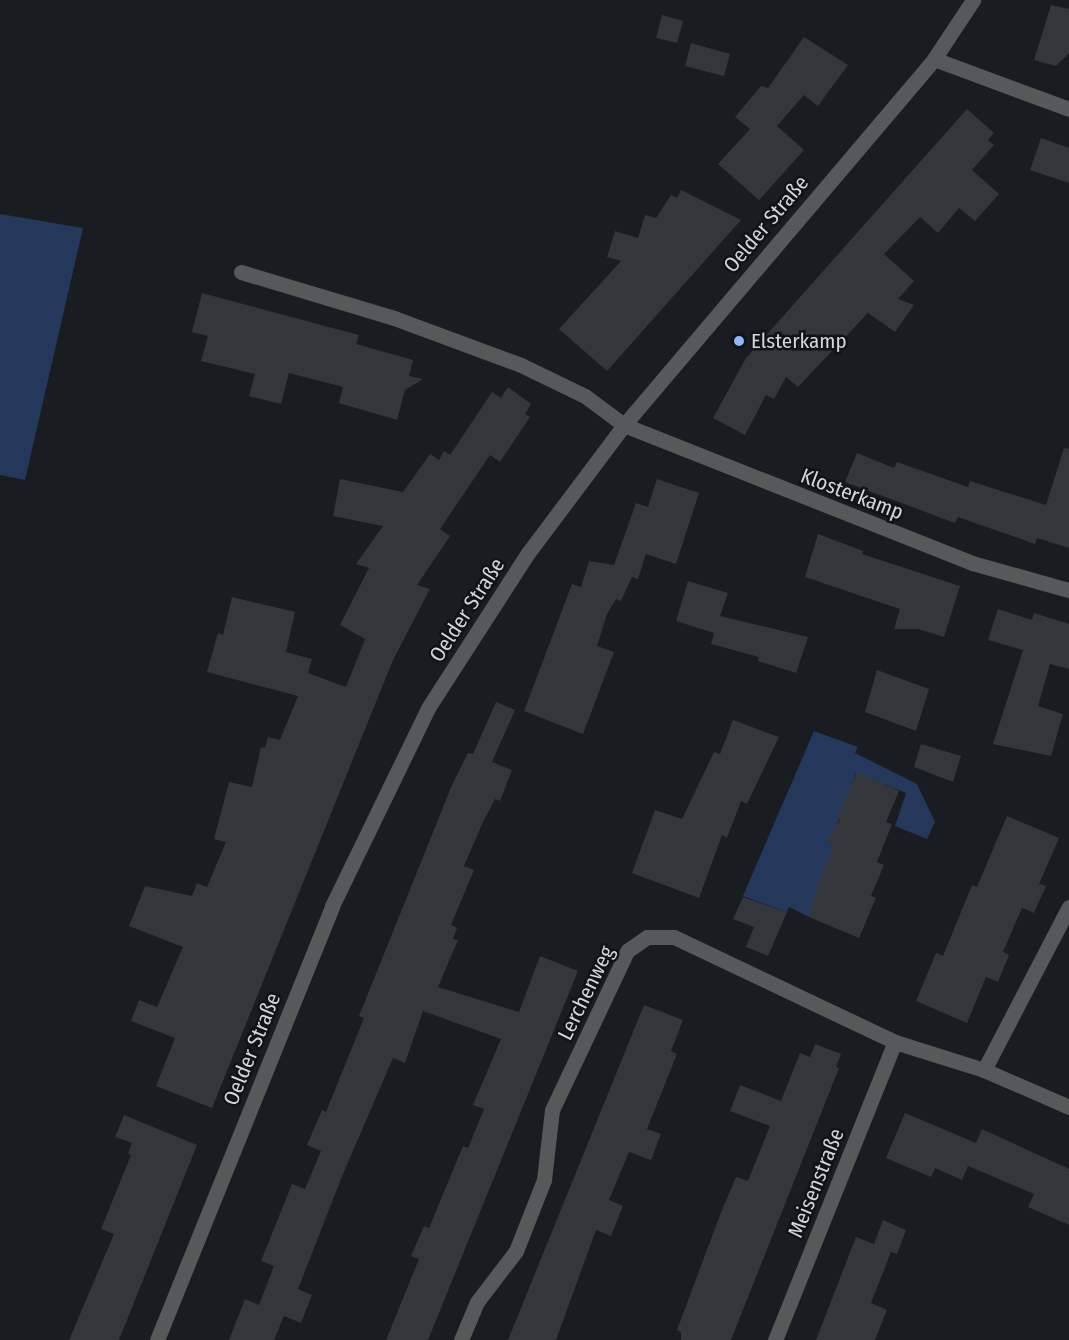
<!DOCTYPE html>
<meta charset="utf-8">
<style>
body{margin:0}
#map{position:relative;width:1069px;height:1340px;overflow:hidden;background:#191c21;font-family:"Fira Sans Condensed",sans-serif}
div>[style]{position:absolute}
.green>*{inset:0;background:#23385b}
.building>*{inset:0;background:#33363b}
.minor>*{height:15px;margin:-7.5px;padding:0 7.5px;transform-origin:7.5px;border-radius:7.5px;background:#56585a}
.tertiary>*{height:15px;margin:-7.5px;padding:0 7.5px;transform-origin:7.5px;border-radius:7.5px;background:#56585a}
.dots>*{width:16px;height:16px;translate:-50% -50%;box-sizing:border-box;border:3px solid #101317;border-radius:50%}
span{translate:-50% -50%;white-space:nowrap;text-align:center;line-height:1.15;-webkit-text-stroke:5px #101317;paint-order:stroke}
.street-label{font-size:21px;color:#d4d6d9}
.poi-label{font-size:21px;color:#d4d6d9}
.left{translate:0 -50%;text-align:left}
</style>
<div id="map">
<div class="green">
<div style="clip-path:polygon(0 214px,83px 228px,25px 480px,0 475px)"></div>
<div style="clip-path:polygon(814px 731px,858px 747px,855px 753px,917px 784px,935px 822px,927px 839px,895px 826px,906px 793px,856px 773px,831px 842px,827px 842px,837px 846px,809px 917px,789px 907px,787px 912px,743px 896px)"></div>
</div>
<div class="building">
<div style="clip-path:polygon(1051px 5px,1069px 9px,1069px 53px,1056px 66px,1034px 60px)"></div>
<div style="clip-path:polygon(662px 15px,683px 21px,677px 43px,656px 38px)"></div>
<div style="clip-path:polygon(804px 37px,848px 65px,818px 106px,804px 95px,777px 126px,804px 150px,759px 200px,718px 164px,750px 129px,735px 117px,761px 86px,768px 88px)"></div>
<div style="clip-path:polygon(691px 43px,730px 54px,724px 76px,685px 66px)"></div>
<div style="clip-path:polygon(967px 109px,994px 133px,988px 140px,994px 145px,972px 170px,999px 194px,975px 221px,959px 208px,938px 233px,920px 217px,884px 254px,914px 281px,898px 299px,914px 305px,895px 332px,868px 313px,798px 387px,786px 377px,774px 399px,766px 395px,745px 435px,713px 418px,746px 358px)"></div>
<div style="clip-path:polygon(1041px 138px,1069px 148px,1069px 183px,1030px 170px)"></div>
<div style="clip-path:polygon(681px 190px,741px 220px,607px 371px,559px 329px,621px 261px,607px 257px,615px 231px,638px 238px,645px 215px,656px 218px,671px 195px,677px 198px)"></div>
<div style="clip-path:polygon(202px 293px,359px 335px,356px 344px,413px 360px,409px 376px,423px 379px,405px 390px,397px 420px,339px 403px,343px 387px,289px 373px,281px 404px,249px 396px,255px 374px,201px 361px,208px 336px,192px 332px)"></div>
<div style="clip-path:polygon(508px 387px,531px 404px,525px 414px,530px 417px,500px 462px,490px 455px,440px 529px,450px 536px,417px 585px,430px 589px,393px 660px,212px 1108px,156px 1086px,175px 1038px,131px 1021px,139px 1000px,157px 1007px,183px 947px,129px 926px,145px 886px,192px 896px,197px 883px,207px 887px,226px 842px,214px 839px,229px 782px,252px 787px,261px 747px,265px 748px,268px 737px,280px 740px,298px 696px,207px 672px,218px 633px,223px 635px,232px 597px,295px 612px,286px 652px,312px 659px,308px 673px,346px 687px,365px 639px,340px 625px,369px 568px,356px 564px,383px 526px,333px 516px,340px 479px,403px 492px,430px 454px,439px 460px,444px 451px,450px 455px,492px 392px,501px 398px)"></div>
<div style="clip-path:polygon(1064px 448px,1069px 449px,1069px 548px,1037px 538px,1035px 544px,958px 517px,955px 523px,845px 482px,857px 453px,894px 468px,897px 462px,968px 487px,970px 481px,1046px 505px)"></div>
<div style="clip-path:polygon(657px 479px,699px 493px,676px 564px,646px 554px,638px 579px,632px 577px,621px 601px,616px 599px,607px 614px,597px 646px,614px 652px,583px 734px,524px 711px,572px 584px,581px 587px,589px 561px,614px 565px,636px 503px,648px 507px)"></div>
<div style="clip-path:polygon(818px 534px,863px 551px,862px 554px,960px 586px,944px 637px,918px 629px,894px 629px,900px 609px,805px 577px)"></div>
<div style="clip-path:polygon(688px 581px,728px 593px,720px 616px,808px 637px,796px 673px,758px 661px,759px 657px,711px 644px,714px 633px,676px 621px)"></div>
<div style="clip-path:polygon(998px 609px,1032px 620px,1034px 613px,1069px 624px,1069px 669px,1050px 664px,1038px 706px,1063px 714px,1051px 756px,993px 744px,1023px 650px,988px 640px)"></div>
<div style="clip-path:polygon(877px 670px,929px 689px,916px 731px,865px 712px)"></div>
<div style="clip-path:polygon(496px 702px,515px 710px,492px 762px,512px 770px,500px 801px,495px 799px,482px 824px,464px 866px,474px 870px,451px 925px,457px 928px,453px 939px,458px 940px,438px 987px,519px 1012px,540px 956px,578px 971px,428px 1340px,386px 1340px,419px 1259px,411px 1256px,424px 1226px,429px 1228px,463px 1146px,468px 1148px,484px 1109px,473px 1105px,501px 1039px,423px 1011px,405px 1063px,393px 1058px,343px 1174px,298px 1289px,312px 1295px,301px 1323px,284px 1316px,274px 1340px,229px 1340px,245px 1299px,259px 1305px,274px 1266px,261px 1261px,292px 1184px,305px 1189px,321px 1151px,307px 1145px,322px 1110px,326px 1112px,364px 1018px,359px 1016px,452px 785px,468px 753px,473px 754px)"></div>
<div style="clip-path:polygon(733px 720px,779px 737px,747px 804px,741px 801px,727px 838px,722px 835px,699px 898px,632px 873px,655px 810px,682px 819px,714px 752px,720px 754px)"></div>
<div style="clip-path:polygon(921px 744px,961px 756px,953px 782px,914px 767px)"></div>
<div style="clip-path:polygon(857px 772px,899px 791px,886px 822px,892px 824px,877px 862px,884px 865px,871px 896px,876px 898px,859px 938px,809px 917px,819px 879px,834px 845px,827px 842px,840px 820px,837px 818px)"></div>
<div style="clip-path:polygon(1007px 816px,1059px 838px,1039px 884px,1046px 886px,1034px 913px,1022px 908px,1003px 952px,1009px 955px,998px 982px,986px 977px,967px 1023px,916px 1001px,936px 953px,943px 956px,972px 885px,977px 887px)"></div>
<div style="clip-path:polygon(743px 897px,787px 912px,768px 956px,746px 947px,754px 927px,733px 919px)"></div>
<div style="clip-path:polygon(644px 1005px,683px 1020px,671px 1051px,677px 1054px,647px 1129px,661px 1134px,651px 1160px,629px 1152px,609px 1200px,623px 1206px,611px 1236px,596px 1230px,556px 1340px,508px 1340px)"></div>
<div style="clip-path:polygon(815px 1044px,841px 1054px,836px 1067px,839px 1068px,731px 1340px,681px 1340px,681px 1332px,677px 1330px,720px 1215px,736px 1177px,748px 1181px,770px 1126px,730px 1111px,740px 1085px,781px 1101px,800px 1053px,810px 1057px)"></div>
<div style="clip-path:polygon(905px 1113px,976px 1143px,982px 1129px,1069px 1169px,1069px 1225px,1028px 1207px,1034px 1194px,968px 1166px,962px 1180px,935px 1168px,931px 1177px,886px 1158px)"></div>
<div style="clip-path:polygon(124px 1115px,197px 1145px,119px 1340px,69px 1340px,114px 1234px,101px 1229px,131px 1155px,128px 1154px,132px 1143px,115px 1137px)"></div>
<div style="clip-path:polygon(883px 1220px,906px 1230px,897px 1254px,891px 1252px,871px 1303px,887px 1310px,875px 1340px,816px 1340px,856px 1237px,874px 1244px)"></div>
</div>
<div class="minor">
<div style="left:934px;top:59px;width:144px;rotate:20.3deg"></div>
<div style="left:241px;top:272px;width:160px;rotate:16.7deg"></div>
<div style="left:394px;top:318px;width:135px;rotate:20.3deg"></div>
<div style="left:521px;top:365px;width:71px;rotate:25.8deg"></div>
<div style="left:585px;top:396px;width:49px;rotate:36.6deg"></div>
<div style="left:624px;top:425px;width:374px;rotate:21.6deg"></div>
<div style="left:972px;top:563px;width:101px;rotate:15.6deg"></div>
<div style="left:984px;top:1070px;width:184px;rotate:-62.5deg"></div>
<div style="left:461px;top:1340px;width:41px;rotate:-67.2deg"></div>
<div style="left:477px;top:1302px;width:64px;rotate:-52.6deg"></div>
<div style="left:516px;top:1251px;width:76px;rotate:-68.5deg"></div>
<div style="left:544px;top:1180px;width:70px;rotate:-83.5deg"></div>
<div style="left:552px;top:1110px;width:176px;rotate:-64.7deg"></div>
<div style="left:627px;top:951px;width:24px;rotate:-35deg"></div>
<div style="left:647px;top:937px;width:27px"></div>
<div style="left:674px;top:937px;width:245px;rotate:25.4deg"></div>
<div style="left:895px;top:1042px;width:93px;rotate:17.5deg"></div>
<div style="left:984px;top:1070px;width:93px;rotate:23.5deg"></div>
<div style="left:775px;top:1340px;width:321px;rotate:-68.1deg"></div>
</div>
<div class="tertiary">
<div style="left:157px;top:1340px;width:468px;rotate:-68deg"></div>
<div style="left:332px;top:906px;width:220px;rotate:-64.1deg"></div>
<div style="left:428px;top:708px;width:184px;rotate:-57.2deg"></div>
<div style="left:528px;top:553px;width:160px;rotate:-53.1deg"></div>
<div style="left:624px;top:425px;width:480px;rotate:-49.7deg"></div>
<div style="left:934px;top:59px;width:71px;rotate:-56.5deg"></div>
</div>
<div class="dots">
<div style="left:739px;top:341px;background:#8fb8fd"></div>
</div>
<div class="street-label">
<span style="left:766px;top:224px;rotate:-50deg">Oelder Straße</span>
<span style="left:852px;top:494px;rotate:21deg">Klosterkamp</span>
<span style="left:467px;top:610px;rotate:-57deg">Oelder Straße</span>
<span style="left:586px;top:993px;rotate:-64deg">Lerchenweg</span>
<span style="left:252px;top:1049px;rotate:-68deg">Oelder Straße</span>
<span style="left:816px;top:1183px;rotate:-68deg">Meisenstraße</span>
</div>
<div class="poi-label">
<span class="left" style="left:751px;top:341px">Elsterkamp</span>
</div>
</div>
